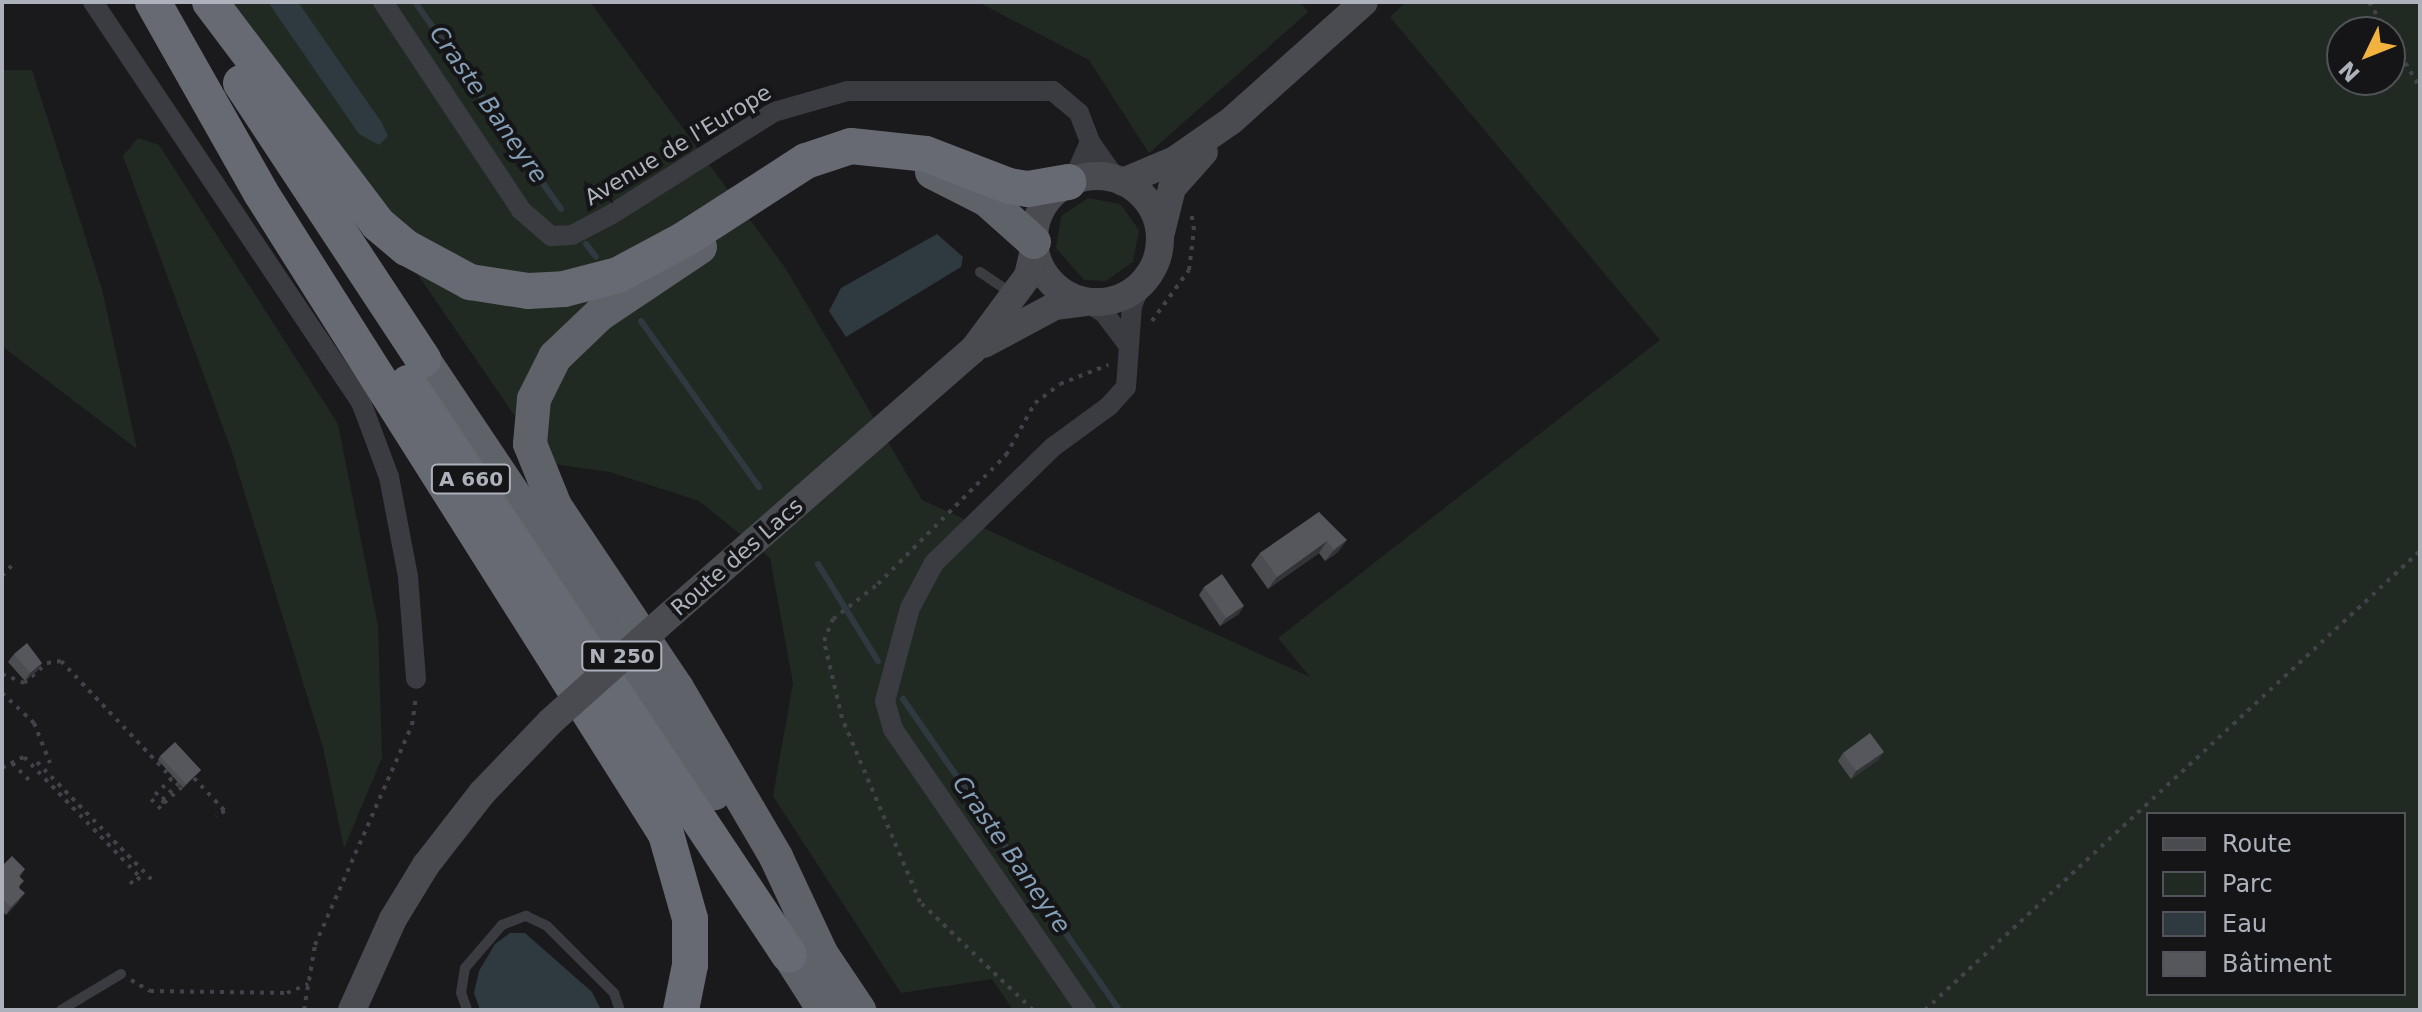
<!DOCTYPE html>
<meta charset="utf-8">
<style>
body{margin:0}
#map{position:relative;width:2422px;height:1012px;overflow:hidden;background:#1a1a1c;font-family:"DejaVu Sans",sans-serif}
div>[style]{position:absolute}
.green>*{inset:0;background:#212a22}
.water>*{inset:0;background:#2f3940}
.stream>*{height:6px;margin:-3px;padding:0 3px;transform-origin:3px;border-radius:3px;background:#2f3940}
.path>*{height:4px;margin-top:-2px;transform-origin:0;background:repeating-linear-gradient(90deg,#414348 0 4px,transparent 0 10px)}
.service>*{height:10px;margin:-5px;padding:0 5px;transform-origin:5px;border-radius:5px;background:#3b3c41}
.minor>*{height:20px;margin:-10px;padding:0 10px;transform-origin:10px;border-radius:10px;background:#3b3c41}
.secondary>*{height:28px;margin:-14px;padding:0 14px;transform-origin:14px;border-radius:14px;background:#494b51}
.secondary>.ring{margin:-14px;padding:0;box-sizing:content-box;background:none;border:28px solid #494b51;border-radius:50%}
.trunk>*{height:34px;margin:-17px;padding:0 17px;transform-origin:17px;border-radius:17px;background:#5f6269}
.motorway>*{height:36px;margin:-18px;padding:0 18px;transform-origin:18px;border-radius:18px;background:#676a72}
.secondary-bridge>*{height:28px;margin:-14px;padding:0 14px;transform-origin:14px;border-radius:14px;background:#494b51}
.wall>*{inset:0;background:#4b4d51}
.shaded-wall>*{inset:0;background:#333437}
.building>*{inset:0;background:#56575c}
span{translate:-50% -50%;white-space:nowrap;text-align:center;line-height:1.15;-webkit-text-stroke:8px #151517;paint-order:stroke}
.shield-label span{padding:2px 6px;background:#151517;border:2px solid;border-radius:6px;-webkit-text-stroke-width:0}
.shield-label{font-size:20px;color:#acb1bb;font-weight:700}
.street-label{font-size:22px;color:#acb1bb}
.water-label{font-size:24px;color:#849fb5;font-style:italic}
.frame{position:absolute;inset:0;border:4px solid #acb1bb;pointer-events:none}
.legend{position:absolute;left:2146px;top:812px;width:260px;height:184px;box-sizing:border-box;background:#151517;border:2px solid #515359;margin:0;padding:10px 14px;list-style:none;font-size:24px;color:#acb1bb}
.legend li{display:flex;align-items:center;gap:16px;height:40px}
.legend b{width:40px;border:2px solid #515359}
.north{position:absolute;left:2326px;top:16px;width:80px;height:80px;box-sizing:border-box;background:#151517;border:2px solid #515359;border-radius:50%;rotate:227deg;font-size:22px;font-weight:700;line-height:32px;text-align:center;color:#acb1bb}
.north::after{content:'';display:block;margin:auto;width:28px;height:36px;background:#f1b33d;clip-path:polygon(50% 0,100% 100%,50% 72%,0 100%)}
</style>
<div id="map">
<div class="green">
<div style="clip-path:polygon(evenodd,231px 2px,590px 2px,786px 269px,922px 500px,1310px 677px,1278px 638px,1660px 340px,1390px 17px,1406px 2px,2420px 2px,2420px 1010px,1013px 1010px,992px 979px,901px 993px,773px 796px,793px 683px,770px 558px,699px 501px,610px 472px,547px 463px,231px 2px,2342px 32px,2390px 32px,2390px 80px,2342px 80px,2342px 32px,231px 2px,2148px 814px,2404px 814px,2404px 994px,2148px 994px,2148px 814px)"></div>
<div style="clip-path:polygon(978px 2px,1300px 2px,1308px 12px,1149px 153px,1089px 60px)"></div>
<div style="clip-path:polygon(2px 70px,32px 70px,102px 289px,137px 449px,2px 346px)"></div>
<div style="clip-path:polygon(138px 138px,159px 145px,338px 424px,378px 626px,382px 758px,344px 848px,323px 747px,231px 449px,123px 156px)"></div>
<div style="clip-path:polygon(1088px 198px,1120px 204px,1139px 230px,1133px 262px,1106px 281px,1084px 280px,1056px 248px,1061px 216px)"></div>
</div>
<div class="water">
<div style="clip-path:polygon(268px 2px,298px 2px,382px 123px,388px 136px,379px 145px,359px 134px)"></div>
<div style="clip-path:polygon(937px 234px,963px 257px,961px 267px,846px 337px,829px 311px,841px 288px)"></div>
<div style="clip-path:polygon(510px 933px,525px 933px,592px 992px,601px 1010px,480px 1010px,474px 993px,479px 971px,495px 944px)"></div>
</div>
<div class="stream">
<div style="left:415px;top:2px;width:253px;rotate:54.8deg"></div>
<div style="left:586px;top:244px;width:16px;rotate:52deg"></div>
<div style="left:641px;top:321px;width:204px;rotate:54.6deg"></div>
<div style="left:818px;top:564px;width:114px;rotate:58.3deg"></div>
<div style="left:903px;top:699px;width:379px;rotate:55.2deg"></div>
</div>
<div class="path">
<div style="left:2369px;top:2px;width:35px;rotate:59deg"></div>
<div style="left:2390px;top:37px;width:59px;rotate:59.5deg"></div>
<div style="left:1152px;top:321px;width:63px;rotate:-54deg"></div>
<div style="left:1189px;top:270px;width:40px;rotate:-82.9deg"></div>
<div style="left:1194px;top:230px;width:19px;rotate:-99deg"></div>
<div style="left:2px;top:576px;width:16px;rotate:-47deg"></div>
<div style="left:2px;top:674px;width:24px;rotate:22deg"></div>
<div style="left:24px;top:683px;width:30px;rotate:-41deg"></div>
<div style="left:47px;top:663px;width:14px;rotate:-8deg"></div>
<div style="left:61px;top:661px;width:161px;rotate:46.5deg"></div>
<div style="left:172px;top:778px;width:30px;rotate:135deg"></div>
<div style="left:151px;top:799px;width:16px;rotate:45deg"></div>
<div style="left:2px;top:693px;width:44px;rotate:43.2deg"></div>
<div style="left:34px;top:723px;width:43px;rotate:68.2deg"></div>
<div style="left:37px;top:762px;width:166px;rotate:45.7deg"></div>
<div style="left:12px;top:763px;width:25px;rotate:45deg"></div>
<div style="left:2px;top:768px;width:25px;rotate:-27deg"></div>
<div style="left:24px;top:757px;width:167px;rotate:46deg"></div>
<div style="left:140px;top:877px;width:10px;rotate:135deg"></div>
<div style="left:133px;top:884px;width:8px;rotate:-135deg"></div>
<div style="left:194px;top:778px;width:45px;rotate:46.8deg"></div>
<div style="left:225px;top:811px;width:10px;rotate:156deg"></div>
<div style="left:179px;top:783px;width:24px;rotate:135deg"></div>
<div style="left:162px;top:800px;width:4px;rotate:56deg"></div>
<div style="left:164px;top:803px;width:24px;rotate:-42deg"></div>
<div style="left:131px;top:980px;width:22px;rotate:30deg"></div>
<div style="left:150px;top:991px;width:137px;rotate:0.8deg"></div>
<div style="left:287px;top:993px;width:23px;rotate:-23deg"></div>
<div style="left:304px;top:1010px;width:66px;rotate:-80.4deg"></div>
<div style="left:315px;top:945px;width:240px;rotate:-66.2deg"></div>
<div style="left:412px;top:725px;width:27px;rotate:-82deg"></div>
<div style="left:1033px;top:1010px;width:156px;rotate:-136.3deg"></div>
<div style="left:920px;top:902px;width:200px;rotate:-113deg"></div>
<div style="left:842px;top:718px;width:79px;rotate:-103.2deg"></div>
<div style="left:824px;top:641px;width:24px;rotate:-68deg"></div>
<div style="left:833px;top:619px;width:57px;rotate:-37.9deg"></div>
<div style="left:878px;top:584px;width:182px;rotate:-45.2deg"></div>
<div style="left:1006px;top:455px;width:60px;rotate:-60.9deg"></div>
<div style="left:1035px;top:403px;width:31px;rotate:-37deg"></div>
<div style="left:1060px;top:384px;width:52px;rotate:-21.6deg"></div>
<div style="left:1925px;top:1010px;width:675px;rotate:-42.84deg"></div>
</div>
<div class="service">
<div style="left:980px;top:272px;width:40px;rotate:34deg"></div>
<div style="left:61px;top:1010px;width:70px;rotate:-31deg"></div>
<div style="left:467px;top:1010px;width:18px;rotate:-109deg"></div>
<div style="left:461px;top:993px;width:25px;rotate:-81deg"></div>
<div style="left:465px;top:968px;width:57px;rotate:-49.3deg"></div>
<div style="left:502px;top:925px;width:26px;rotate:-21deg"></div>
<div style="left:526px;top:916px;width:23px;rotate:25deg"></div>
<div style="left:547px;top:926px;width:95px;rotate:45deg"></div>
<div style="left:614px;top:993px;width:18px;rotate:71deg"></div>
</div>
<div class="minor">
<div style="left:93px;top:2px;width:481px;rotate:56.2deg"></div>
<div style="left:361px;top:402px;width:80px;rotate:69.5deg"></div>
<div style="left:389px;top:477px;width:102px;rotate:79.2deg"></div>
<div style="left:408px;top:577px;width:102px;rotate:85.5deg"></div>
<div style="left:383px;top:2px;width:250px;rotate:56.4deg"></div>
<div style="left:521px;top:210px;width:40px;rotate:41deg"></div>
<div style="left:551px;top:236px;width:21px;rotate:-3deg"></div>
<div style="left:572px;top:235px;width:45px;rotate:-27.7deg"></div>
<div style="left:612px;top:214px;width:191px;rotate:-32.2deg"></div>
<div style="left:774px;top:112px;width:76px;rotate:-16deg"></div>
<div style="left:847px;top:91px;width:206px"></div>
<div style="left:1053px;top:91px;width:34px;rotate:40deg"></div>
<div style="left:1079px;top:113px;width:31px;rotate:69deg"></div>
<div style="left:1090px;top:142px;width:45px;rotate:54.9deg"></div>
<div style="left:1073px;top:180px;width:42px;rotate:-65.9deg"></div>
<div style="left:1086px;top:302px;width:21px;rotate:31deg"></div>
<div style="left:1104px;top:313px;width:38px;rotate:53deg"></div>
<div style="left:1086px;top:1010px;width:341px;rotate:-124.5deg"></div>
<div style="left:893px;top:729px;width:29px;rotate:-106deg"></div>
<div style="left:885px;top:701px;width:96px;rotate:-75deg"></div>
<div style="left:910px;top:608px;width:51px;rotate:-61.9deg"></div>
<div style="left:934px;top:563px;width:166px;rotate:-44.3deg"></div>
<div style="left:1053px;top:447px;width:69px;rotate:-36.2deg"></div>
<div style="left:1109px;top:406px;width:25px;rotate:-48deg"></div>
<div style="left:1126px;top:387px;width:81px;rotate:-85.8deg"></div>
<div style="left:1132px;top:306px;width:22px;rotate:-68deg"></div>
</div>
<div class="secondary">
<div class="ring" style="left:1034px;top:176px;width:98px;height:98px"></div>
<div style="left:1123px;top:182px;width:56px;rotate:-22.9deg"></div>
<div style="left:1175px;top:160px;width:68px;rotate:-34.9deg"></div>
<div style="left:1231px;top:121px;width:178px;rotate:-41.8deg"></div>
<div style="left:1161px;top:232px;width:45px;rotate:-76deg"></div>
<div style="left:1172px;top:188px;width:48px;rotate:-48.4deg"></div>
<div style="left:984px;top:344px;width:81px;rotate:-28.2deg"></div>
<div style="left:1055px;top:306px;width:31px;rotate:-7deg"></div>
<div style="left:671px;top:614px;width:401px;rotate:-41.2deg"></div>
<div style="left:973px;top:350px;width:92px;rotate:-53.4deg"></div>
<div style="left:1028px;top:276px;width:28px;rotate:-77deg"></div>
<div style="left:352px;top:1010px;width:100px;rotate:-65.7deg"></div>
<div style="left:393px;top:919px;width:63px;rotate:-58.6deg"></div>
<div style="left:426px;top:865px;width:91px;rotate:-52.1deg"></div>
<div style="left:482px;top:793px;width:98px;rotate:-46.2deg"></div>
</div>
<div class="trunk">
<div style="left:932px;top:172px;width:62px;rotate:27deg"></div>
<div style="left:987px;top:200px;width:63px;rotate:41.8deg"></div>
<div style="left:700px;top:247px;width:120px;rotate:146.2deg"></div>
<div style="left:600px;top:314px;width:62px;rotate:136.3deg"></div>
<div style="left:555px;top:357px;width:47px;rotate:116.6deg"></div>
<div style="left:534px;top:399px;width:45px;rotate:95.1deg"></div>
<div style="left:530px;top:444px;width:67px;rotate:68deg"></div>
<div style="left:555px;top:506px;width:219px;rotate:56.2deg"></div>
<div style="left:677px;top:688px;width:196px;rotate:59.6deg"></div>
<div style="left:776px;top:857px;width:106px;rotate:64.9deg"></div>
<div style="left:423px;top:359px;width:523px;rotate:56.16deg"></div>
<div style="left:808px;top:934px;width:92px;rotate:56.1deg"></div>
<div style="left:789px;top:955px;width:65px;rotate:57.5deg"></div>
</div>
<div class="motorway">
<div style="left:153px;top:2px;width:219px;rotate:60.5deg"></div>
<div style="left:261px;top:193px;width:758px;rotate:57.71deg"></div>
<div style="left:666px;top:834px;width:88px;rotate:74.2deg"></div>
<div style="left:690px;top:919px;width:46px;rotate:90deg"></div>
<div style="left:690px;top:965px;width:46px;rotate:101.3deg"></div>
<div style="left:210px;top:2px;width:278px;rotate:52.9deg"></div>
<div style="left:378px;top:224px;width:38px;rotate:40deg"></div>
<div style="left:407px;top:248px;width:72px;rotate:28.4deg"></div>
<div style="left:470px;top:282px;width:59px;rotate:8.8deg"></div>
<div style="left:528px;top:291px;width:36px;rotate:-3deg"></div>
<div style="left:564px;top:289px;width:56px;rotate:-14.5deg"></div>
<div style="left:618px;top:275px;width:76px;rotate:-28.2deg"></div>
<div style="left:685px;top:239px;width:144px;rotate:-32.8deg"></div>
<div style="left:806px;top:161px;width:47px;rotate:-18.4deg"></div>
<div style="left:851px;top:146px;width:75px;rotate:6.1deg"></div>
<div style="left:926px;top:154px;width:89px;rotate:21.1deg"></div>
<div style="left:1009px;top:186px;width:19px;rotate:9deg"></div>
<div style="left:1028px;top:189px;width:41px;rotate:-9.9deg"></div>
<div style="left:241px;top:83px;width:331px;rotate:56.6deg"></div>
<div style="left:408px;top:383px;width:687px;rotate:56.33deg"></div>
</div>
<div class="secondary-bridge">
<div style="left:550px;top:722px;width:162px;rotate:-41.8deg"></div>
</div>
<div class="wall">
<div style="clip-path:polygon(1319px 512px,1338px 552px,1325px 561px,1319px 553px,1268px 589px,1251px 565px,1260px 553px)"></div>
<div style="clip-path:polygon(1204px 587px,1239px 614px,1220px 626px,1199px 595px)"></div>
<div style="clip-path:polygon(14px 654px,42px 663px,37px 671px,25px 681px,8px 662px)"></div>
<div style="clip-path:polygon(1843px 753px,1878px 760px,1851px 779px,1838px 761px)"></div>
<div style="clip-path:polygon(160px 756px,201px 770px,183px 788px,158px 760px)"></div>
<div style="clip-path:polygon(2px 866px,25px 869px,20px 876px,19px 901px,6px 915px,2px 911px)"></div>
</div>
<div class="shaded-wall">
<div style="clip-path:polygon(1347px 540px,1338px 552px,1325px 561px,1334px 550px)"></div>
<div style="clip-path:polygon(1327px 541px,1319px 553px,1268px 589px,1277px 577px)"></div>
<div style="clip-path:polygon(1244px 606px,1239px 614px,1220px 626px,1226px 618px)"></div>
<div style="clip-path:polygon(42px 663px,37px 671px,25px 681px,30px 673px)"></div>
<div style="clip-path:polygon(1884px 752px,1878px 760px,1851px 779px,1856px 771px)"></div>
<div style="clip-path:polygon(25px 893px,19px 901px,6px 915px,11px 907px)"></div>
</div>
<div class="building">
<div style="clip-path:polygon(1319px 512px,1347px 540px,1334px 550px,1327px 541px,1277px 577px,1260px 553px)"></div>
<div style="clip-path:polygon(1222px 574px,1244px 606px,1226px 618px,1204px 587px)"></div>
<div style="clip-path:polygon(27px 643px,42px 663px,30px 673px,14px 654px)"></div>
<div style="clip-path:polygon(1870px 733px,1884px 752px,1856px 771px,1843px 753px)"></div>
<div style="clip-path:polygon(175px 742px,201px 770px,186px 784px,160px 756px)"></div>
<div style="clip-path:polygon(12px 856px,25px 869px,18px 875px,24px 881px,18px 887px,25px 893px,11px 907px,5px 901px,2px 905px,2px 866px)"></div>
</div>
<div class="shield-label">
<span style="left:471px;top:479px">A 660</span>
<span style="left:622px;top:656px">N 250</span>
</div>
<div class="street-label">
<span style="left:678px;top:145px;rotate:-31deg">Avenue de l'Europe</span>
<span style="left:737px;top:557px;rotate:-41deg">Route des Lacs</span>
</div>
<div class="water-label">
<span style="left:488px;top:105px;rotate:55deg">Craste Baneyre</span>
<span style="left:1011px;top:855px;rotate:55deg">Craste Baneyre</span>
</div>
<div class="frame"></div>
<ul class="legend">
<li><b style="height:10px;background:#494b51"></b>Route</li>
<li><b style="height:22px;background:#212a22"></b>Parc</li>
<li><b style="height:22px;background:#2f3940"></b>Eau</li>
<li><b style="height:22px;background:#56575c"></b>Bâtiment</li>
</ul>
<div class="north">N</div>
</div>
